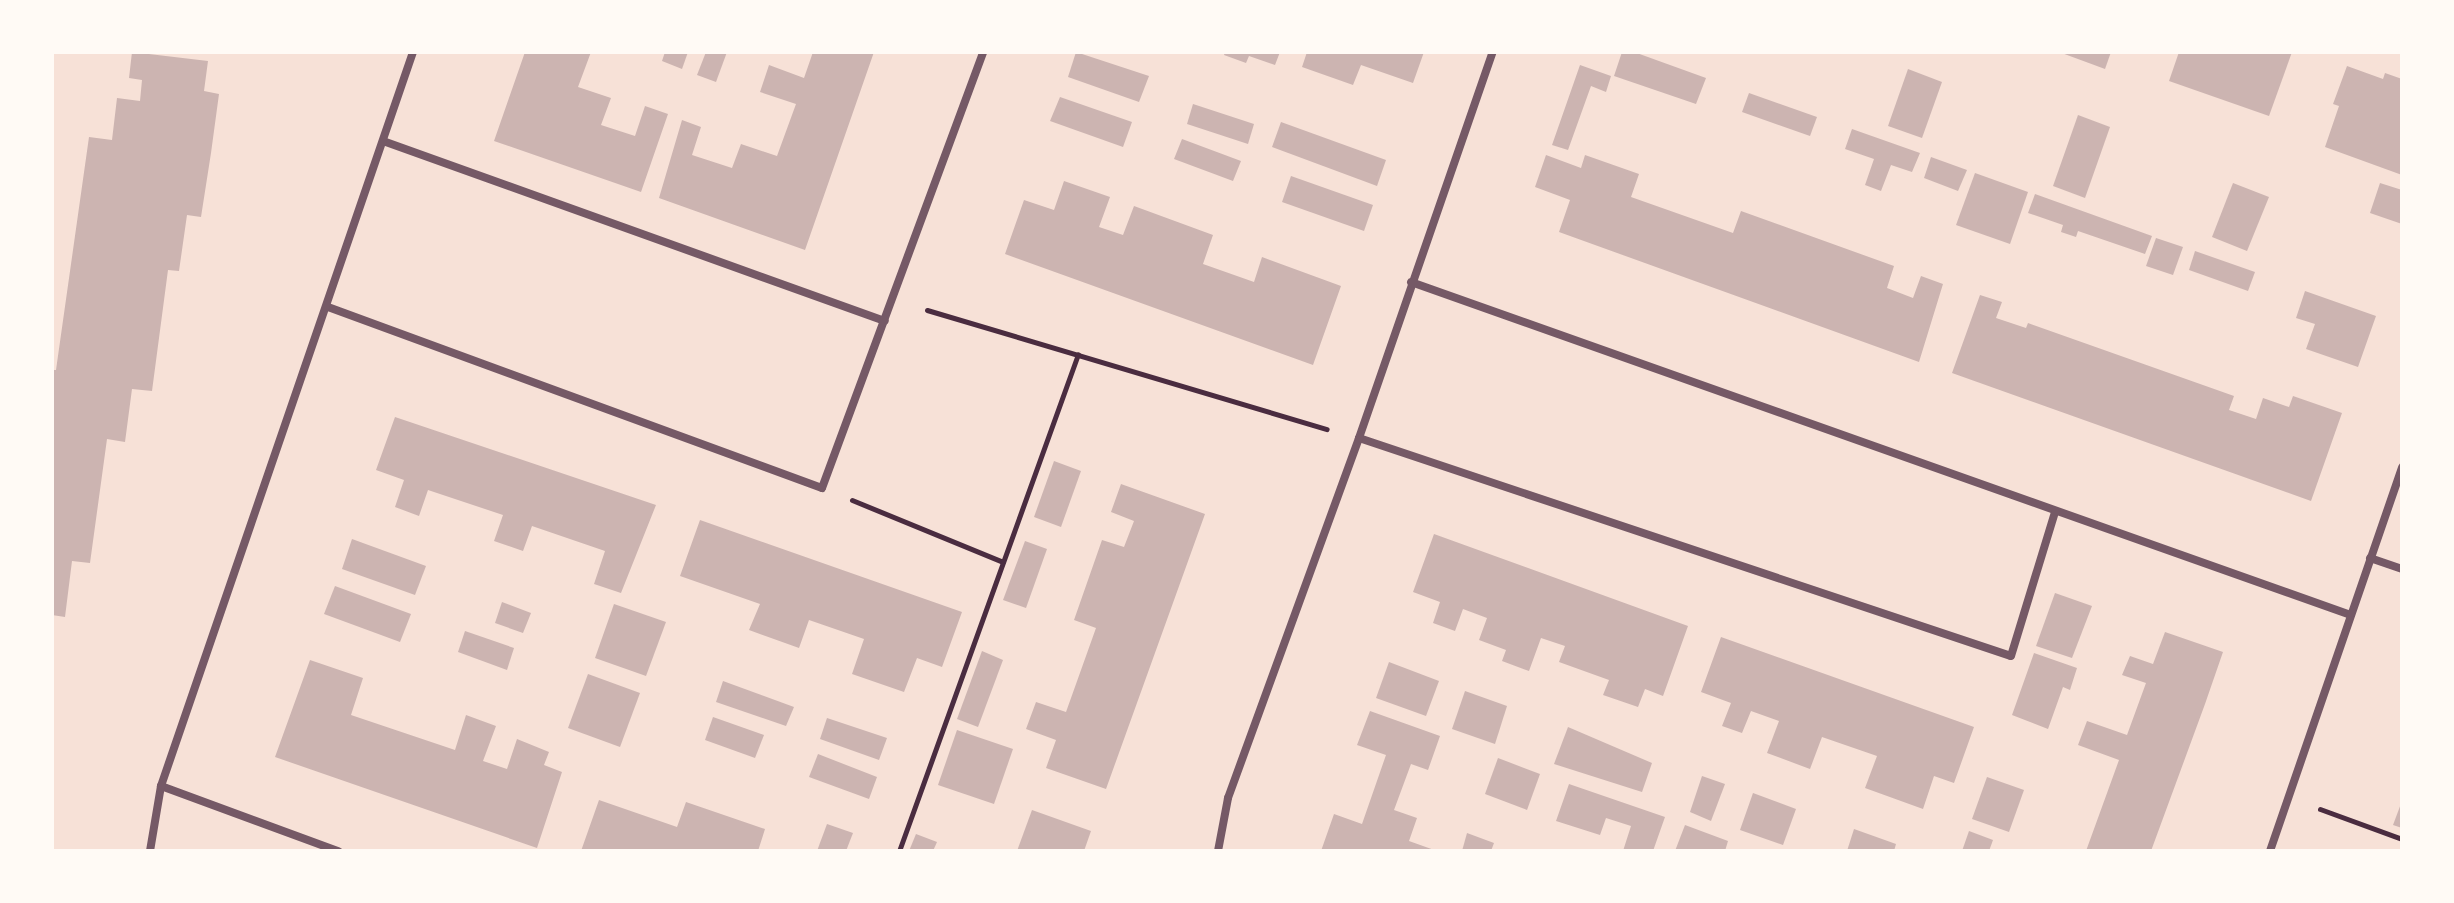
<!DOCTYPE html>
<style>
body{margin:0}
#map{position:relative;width:2454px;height:903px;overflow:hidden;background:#f7e1d7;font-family:"Source Sans 3",sans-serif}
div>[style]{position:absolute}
.building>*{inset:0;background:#ccb4b1}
.path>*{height:5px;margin:-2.5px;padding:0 2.5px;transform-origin:2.5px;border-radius:2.5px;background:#4a2c40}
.minor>*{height:8px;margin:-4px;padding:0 4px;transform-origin:4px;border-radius:4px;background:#755966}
span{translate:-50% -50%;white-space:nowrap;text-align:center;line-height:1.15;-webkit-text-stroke:6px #fffaf5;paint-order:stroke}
.frame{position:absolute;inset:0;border:54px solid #fffaf5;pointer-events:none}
</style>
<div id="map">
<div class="building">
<div style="clip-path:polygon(132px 52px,208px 61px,204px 91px,219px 94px,211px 153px,201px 217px,187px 215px,179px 271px,168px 270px,152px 391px,132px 389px,125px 442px,107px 439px,90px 563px,72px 561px,65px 617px,52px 615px,52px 370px,56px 370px,89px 137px,112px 140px,117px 98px,140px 101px,142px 80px,129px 78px)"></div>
<div style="clip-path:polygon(525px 52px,591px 52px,578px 87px,611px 98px,601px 125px,635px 136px,645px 106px,668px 114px,641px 192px,494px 141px)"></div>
<div style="clip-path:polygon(665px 52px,688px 52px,682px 69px,662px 61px)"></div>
<div style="clip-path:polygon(706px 52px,727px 52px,716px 82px,697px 75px)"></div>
<div style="clip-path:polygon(813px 52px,874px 52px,805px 250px,659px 198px,682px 120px,701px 127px,692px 155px,732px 168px,741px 144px,777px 156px,796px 104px,760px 92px,769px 65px,804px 78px)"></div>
<div style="clip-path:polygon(1076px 52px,1149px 76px,1139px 102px,1068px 77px)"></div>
<div style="clip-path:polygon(1225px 52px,1280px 52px,1275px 65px,1249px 56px,1246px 63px,1224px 55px)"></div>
<div style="clip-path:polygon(1307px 52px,1424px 52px,1413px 83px,1361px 65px,1353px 85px,1302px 67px)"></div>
<div style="clip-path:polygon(1622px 52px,1634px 52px,1706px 78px,1696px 104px,1614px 76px)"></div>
<div style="clip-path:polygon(2059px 52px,2111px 52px,2105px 69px)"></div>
<div style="clip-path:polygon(2179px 52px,2292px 52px,2269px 116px,2169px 81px)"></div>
<div style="clip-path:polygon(1580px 65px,1611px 76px,1606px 92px,1591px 86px,1568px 150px,1552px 145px)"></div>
<div style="clip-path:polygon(2347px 66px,2383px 79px,2385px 73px,2402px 79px,2402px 175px,2325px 147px,2339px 106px,2333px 104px)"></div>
<div style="clip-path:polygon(1908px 69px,1942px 82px,1922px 138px,1888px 126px)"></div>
<div style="clip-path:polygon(1749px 93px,1817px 117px,1810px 136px,1742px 112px)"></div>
<div style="clip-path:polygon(1060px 97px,1132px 122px,1123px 147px,1050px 121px)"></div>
<div style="clip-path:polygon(1193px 104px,1254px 124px,1248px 144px,1187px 124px)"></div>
<div style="clip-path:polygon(2078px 115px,2110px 127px,2085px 198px,2053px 186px)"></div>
<div style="clip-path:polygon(1281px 122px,1386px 160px,1377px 186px,1272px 147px)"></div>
<div style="clip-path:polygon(1852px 129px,1920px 153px,1912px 172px,1891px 165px,1881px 191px,1865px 185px,1874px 159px,1845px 149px)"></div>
<div style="clip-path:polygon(1182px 139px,1241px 161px,1233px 181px,1174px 159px)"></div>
<div style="clip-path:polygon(1546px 155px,1581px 168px,1585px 155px,1639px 174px,1631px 197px,1733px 233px,1741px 211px,1894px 266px,1887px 288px,1913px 298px,1921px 276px,1943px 284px,1919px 362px,1559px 232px,1570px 200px,1535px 187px)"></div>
<div style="clip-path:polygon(1931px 157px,1967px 170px,1958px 191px,1924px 178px)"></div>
<div style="clip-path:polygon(1975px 173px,2028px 192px,2010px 244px,1956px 225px)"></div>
<div style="clip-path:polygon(1291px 176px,1373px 205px,1364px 231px,1282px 202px)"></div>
<div style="clip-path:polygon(1064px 181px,1110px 197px,1099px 227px,1123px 235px,1134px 206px,1213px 235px,1203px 264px,1254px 282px,1262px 257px,1341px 286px,1313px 365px,1005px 254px,1024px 200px,1054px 210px)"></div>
<div style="clip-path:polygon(2233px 183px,2269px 197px,2247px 251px,2212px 237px)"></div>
<div style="clip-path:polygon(2380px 183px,2402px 190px,2402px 224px,2370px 213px)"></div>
<div style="clip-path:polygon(2035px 194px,2152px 236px,2145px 254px,2078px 231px,2076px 237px,2061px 232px,2063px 225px,2028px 213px)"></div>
<div style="clip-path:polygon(2156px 238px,2183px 247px,2173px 275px,2146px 266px)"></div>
<div style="clip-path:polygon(2195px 251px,2255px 272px,2248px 291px,2189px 270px)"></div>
<div style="clip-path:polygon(2305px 291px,2376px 316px,2358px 367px,2306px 349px,2315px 324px,2296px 318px)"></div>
<div style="clip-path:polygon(1980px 295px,2002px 302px,1996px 318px,2026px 328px,2028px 323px,2234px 396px,2229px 410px,2256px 419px,2263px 398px,2289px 407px,2293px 396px,2342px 413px,2311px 501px,1952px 373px)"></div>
<div style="clip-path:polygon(395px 417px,656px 505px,621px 593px,594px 584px,605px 551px,532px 526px,523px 551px,494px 541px,503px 515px,428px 490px,419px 516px,395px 507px,404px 480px,376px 470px)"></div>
<div style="clip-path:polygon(1054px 461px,1081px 471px,1061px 527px,1034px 517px)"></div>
<div style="clip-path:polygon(1121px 484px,1205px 514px,1106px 789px,1046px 768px,1056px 740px,1026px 729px,1036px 702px,1066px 712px,1096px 628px,1074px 620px,1102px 540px,1124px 547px,1134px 521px,1111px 512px)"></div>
<div style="clip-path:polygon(700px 520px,962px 612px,942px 667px,917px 658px,904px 692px,852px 674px,864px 639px,809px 620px,799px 648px,749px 630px,760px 604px,680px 576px)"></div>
<div style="clip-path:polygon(1434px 534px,1688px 626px,1663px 696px,1645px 689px,1638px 707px,1603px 695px,1609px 680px,1559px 662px,1565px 646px,1541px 638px,1529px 671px,1502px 661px,1506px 650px,1479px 640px,1487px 618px,1463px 609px,1455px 631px,1433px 623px,1440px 602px,1413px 592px)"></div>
<div style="clip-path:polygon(352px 539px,426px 566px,415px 595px,342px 569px)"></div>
<div style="clip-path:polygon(1025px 541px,1047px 549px,1026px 608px,1003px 600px)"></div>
<div style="clip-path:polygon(335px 586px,411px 614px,400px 642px,324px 614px)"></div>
<div style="clip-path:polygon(2055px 593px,2092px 606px,2072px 658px,2036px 646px)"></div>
<div style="clip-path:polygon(502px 602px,531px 613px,523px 633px,495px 623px)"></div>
<div style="clip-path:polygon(614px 604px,666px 622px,646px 676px,595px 658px)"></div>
<div style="clip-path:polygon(465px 631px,514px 648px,507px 670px,458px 652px)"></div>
<div style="clip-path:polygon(2165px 632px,2223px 652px,2205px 704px,2151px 851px,2086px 851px,2119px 760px,2078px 745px,2087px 721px,2127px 735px,2146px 683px,2122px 675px,2130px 656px,2153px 664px)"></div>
<div style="clip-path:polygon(1721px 637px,1974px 727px,1954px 783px,1934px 776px,1923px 809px,1865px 788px,1877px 756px,1822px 737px,1810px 769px,1767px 753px,1779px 721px,1751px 711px,1742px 733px,1722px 726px,1731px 703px,1701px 692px)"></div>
<div style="clip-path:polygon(982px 651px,1003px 660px,978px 727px,957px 719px)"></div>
<div style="clip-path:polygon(2034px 653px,2077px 668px,2070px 690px,2063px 687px,2048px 729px,2012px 715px)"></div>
<div style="clip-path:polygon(310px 660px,363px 678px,351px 715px,455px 750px,466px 715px,496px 726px,483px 761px,507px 769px,517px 739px,549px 752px,544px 765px,562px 772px,537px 848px,275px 757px)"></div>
<div style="clip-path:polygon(1389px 662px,1439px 681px,1426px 716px,1376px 698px)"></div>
<div style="clip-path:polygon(588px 674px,640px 693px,620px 747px,568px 728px)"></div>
<div style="clip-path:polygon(723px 681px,794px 707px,786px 726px,716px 702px)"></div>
<div style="clip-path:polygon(1465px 691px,1507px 706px,1495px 744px,1452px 729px)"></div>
<div style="clip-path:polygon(1370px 711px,1440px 736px,1428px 770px,1411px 764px,1394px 810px,1417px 818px,1409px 841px,1437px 851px,1321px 851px,1334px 814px,1362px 824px,1386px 755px,1357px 745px)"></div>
<div style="clip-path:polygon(713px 717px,764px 735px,755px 758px,705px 740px)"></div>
<div style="clip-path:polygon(827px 718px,887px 738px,879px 760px,820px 739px)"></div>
<div style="clip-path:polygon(1568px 727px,1652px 763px,1642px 792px,1554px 764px)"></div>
<div style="clip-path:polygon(957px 730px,1013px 749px,994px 804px,938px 785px)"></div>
<div style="clip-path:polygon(818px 754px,877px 777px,869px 799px,809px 777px)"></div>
<div style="clip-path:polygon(1498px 758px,1540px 774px,1527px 810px,1485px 794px)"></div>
<div style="clip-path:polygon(1702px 776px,1725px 784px,1711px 821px,1690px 812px)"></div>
<div style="clip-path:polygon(1987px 777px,2024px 790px,2009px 832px,1972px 819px)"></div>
<div style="clip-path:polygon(1569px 784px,1665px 817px,1653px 851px,1623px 851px,1631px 826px,1606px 818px,1600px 835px,1556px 821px)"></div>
<div style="clip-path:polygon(1753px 793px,1796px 809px,1783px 845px,1740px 830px)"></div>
<div style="clip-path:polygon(599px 800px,677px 827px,686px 802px,765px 829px,758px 851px,581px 851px)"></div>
<div style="clip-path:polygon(2402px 801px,2402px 828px,2393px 825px)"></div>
<div style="clip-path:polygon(1032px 810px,1091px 831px,1084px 851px,1017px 851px)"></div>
<div style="clip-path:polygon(827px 824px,853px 833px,846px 851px,817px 851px)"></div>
<div style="clip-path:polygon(1685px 825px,1728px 841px,1725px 851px,1675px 851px)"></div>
<div style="clip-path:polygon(1854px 829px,1896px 844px,1894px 851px,1847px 851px)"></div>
<div style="clip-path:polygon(1969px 831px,1993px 840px,1989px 851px,1962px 851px)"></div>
<div style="clip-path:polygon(1467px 833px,1494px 843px,1491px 851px,1462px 851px)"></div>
<div style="clip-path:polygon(916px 834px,937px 842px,933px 851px,909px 851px)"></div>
</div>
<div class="path">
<div style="left:927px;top:310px;width:417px;rotate:16.6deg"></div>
<div style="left:852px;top:500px;width:163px;rotate:22.3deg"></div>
<div style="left:2320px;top:809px;width:87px;rotate:20.1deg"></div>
<div style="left:899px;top:851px;width:528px;rotate:-70.19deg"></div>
</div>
<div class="minor">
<div style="left:383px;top:141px;width:533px;rotate:19.73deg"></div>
<div style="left:1411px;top:282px;width:997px;rotate:19.51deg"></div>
<div style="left:328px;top:307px;width:526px;rotate:20.12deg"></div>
<div style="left:822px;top:488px;width:465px;rotate:-69.7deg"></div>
<div style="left:1359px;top:438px;width:687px;rotate:18.49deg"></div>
<div style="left:2011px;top:656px;width:151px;rotate:-73deg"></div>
<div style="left:2370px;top:558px;width:34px;rotate:19deg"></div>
<div style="left:161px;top:786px;width:189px;rotate:20.2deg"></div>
<div style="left:150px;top:851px;width:66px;rotate:-80.4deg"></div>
<div style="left:161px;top:786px;width:776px;rotate:-71.05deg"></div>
<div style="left:1218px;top:851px;width:54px;rotate:-79.3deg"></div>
<div style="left:1228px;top:798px;width:383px;rotate:-70deg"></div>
<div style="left:1359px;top:438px;width:409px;rotate:-70.9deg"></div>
<div style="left:2270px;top:851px;width:406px;rotate:-71deg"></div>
</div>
<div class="frame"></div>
</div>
